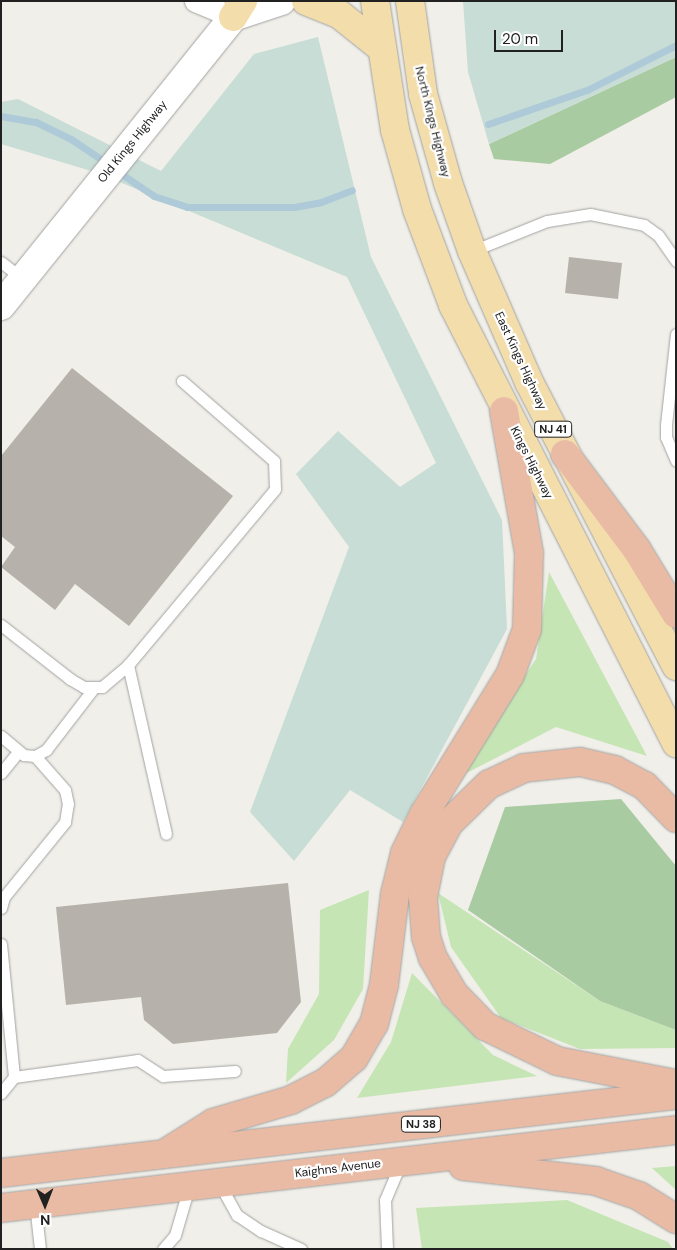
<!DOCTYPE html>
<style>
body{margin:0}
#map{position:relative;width:677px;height:1250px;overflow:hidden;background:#f0efe9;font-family:"DM Sans",sans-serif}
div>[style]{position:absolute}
.grass>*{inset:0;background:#c6e5b4}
.forest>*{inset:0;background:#a9cba1}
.wetland>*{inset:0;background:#c7ddd5}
.stream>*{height:7px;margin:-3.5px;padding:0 3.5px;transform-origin:3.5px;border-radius:3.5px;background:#aecad9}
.building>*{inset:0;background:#b6b1ab}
.roads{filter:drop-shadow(0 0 1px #a2a2a2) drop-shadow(0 0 1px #a2a2a2)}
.service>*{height:11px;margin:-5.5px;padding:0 5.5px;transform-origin:5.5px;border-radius:5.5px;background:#fff}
.minor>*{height:21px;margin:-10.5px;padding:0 10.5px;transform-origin:10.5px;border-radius:10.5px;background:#fff}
.tertiary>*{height:28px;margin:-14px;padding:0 14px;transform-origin:14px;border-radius:14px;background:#fff}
.primary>*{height:28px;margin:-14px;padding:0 14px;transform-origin:14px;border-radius:14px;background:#f3ddaa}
.trunk>*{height:28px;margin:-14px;padding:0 14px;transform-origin:14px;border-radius:14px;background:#e9bba4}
span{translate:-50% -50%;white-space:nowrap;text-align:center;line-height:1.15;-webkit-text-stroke:4.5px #fff;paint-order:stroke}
.shield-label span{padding:1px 4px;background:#fff;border:1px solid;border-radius:4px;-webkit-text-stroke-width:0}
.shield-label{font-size:11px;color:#212121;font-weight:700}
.street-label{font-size:12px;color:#212121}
.frame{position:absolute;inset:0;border:2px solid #212121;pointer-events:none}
.north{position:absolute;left:20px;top:1180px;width:50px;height:50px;-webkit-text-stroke:4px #fff;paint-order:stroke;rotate:179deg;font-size:14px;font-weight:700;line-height:20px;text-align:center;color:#212121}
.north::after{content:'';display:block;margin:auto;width:18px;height:22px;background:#212121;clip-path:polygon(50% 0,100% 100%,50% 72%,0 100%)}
.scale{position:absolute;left:494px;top:30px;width:69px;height:22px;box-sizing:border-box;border:2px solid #212121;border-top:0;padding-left:6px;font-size:15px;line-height:18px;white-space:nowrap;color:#212121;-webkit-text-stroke:4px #fff;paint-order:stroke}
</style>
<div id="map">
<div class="grass">
<div style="clip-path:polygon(549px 572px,647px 756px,556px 727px,455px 779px,536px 659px)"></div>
<div style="clip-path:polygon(369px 890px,363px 989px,334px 1040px,286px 1083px,288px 1049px,319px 994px,320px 910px)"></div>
<div style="clip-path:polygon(438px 893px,600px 1001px,676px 1030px,676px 1048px,580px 1049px,501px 1018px,451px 947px)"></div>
<div style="clip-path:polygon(412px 973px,493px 1055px,537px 1076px,357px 1098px,391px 1042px)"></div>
<div style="clip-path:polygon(676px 1166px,676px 1190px,652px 1168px)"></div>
<div style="clip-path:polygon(567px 1200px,668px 1242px,673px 1249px,422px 1249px,416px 1208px)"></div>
</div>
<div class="forest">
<div style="clip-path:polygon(676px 57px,676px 97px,550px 164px,494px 159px,489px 144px)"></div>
<div style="clip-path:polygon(621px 799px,676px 866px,676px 1030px,600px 1001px,468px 910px,505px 807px)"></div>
</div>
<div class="wetland">
<div style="clip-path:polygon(463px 1px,676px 1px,676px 57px,489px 144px,468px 72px)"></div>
<div style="clip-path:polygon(318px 37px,371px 257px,502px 520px,507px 629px,403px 822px,350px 790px,294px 861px,250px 812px,349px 547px,296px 474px,338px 431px,400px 487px,436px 463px,347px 277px,98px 173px,1px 144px,1px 102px,18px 99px,161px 171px,254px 54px)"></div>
</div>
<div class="stream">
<div style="left:1px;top:116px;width:36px;rotate:10deg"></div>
<div style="left:36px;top:122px;width:39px;rotate:26deg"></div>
<div style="left:71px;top:139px;width:45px;rotate:34deg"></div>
<div style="left:488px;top:124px;width:105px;rotate:-19deg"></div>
<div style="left:587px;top:90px;width:100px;rotate:-26.8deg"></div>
<div style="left:117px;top:171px;width:45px;rotate:34deg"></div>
<div style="left:154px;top:196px;width:35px;rotate:18deg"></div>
<div style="left:187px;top:207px;width:107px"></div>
<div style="left:294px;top:207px;width:27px;rotate:-10deg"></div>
<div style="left:321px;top:202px;width:33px;rotate:-21deg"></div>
</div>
<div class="building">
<div style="clip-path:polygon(569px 257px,622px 263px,618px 299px,565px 293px)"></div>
<div style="clip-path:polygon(72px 368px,233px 496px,129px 626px,75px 584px,55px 610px,1px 567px,15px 547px,1px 536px,1px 456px)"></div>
<div style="clip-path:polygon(288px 883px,301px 1002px,277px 1033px,173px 1044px,144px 1020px,141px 997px,66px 1005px,56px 907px)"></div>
</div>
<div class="roads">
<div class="service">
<div style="left:472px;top:251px;width:81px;rotate:-21.8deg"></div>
<div style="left:547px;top:221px;width:44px;rotate:-9.2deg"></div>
<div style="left:590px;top:214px;width:55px;rotate:11.5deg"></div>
<div style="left:644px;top:225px;width:17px;rotate:36deg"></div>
<div style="left:658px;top:235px;width:32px;rotate:55deg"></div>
<div style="left:1px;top:262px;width:28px;rotate:38deg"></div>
<div style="left:676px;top:334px;width:92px;rotate:96.3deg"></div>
<div style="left:666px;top:425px;width:12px;rotate:90deg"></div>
<div style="left:666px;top:437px;width:26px;rotate:67deg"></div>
<div style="left:1px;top:625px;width:88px;rotate:38deg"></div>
<div style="left:70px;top:679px;width:16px;rotate:30deg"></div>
<div style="left:84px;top:687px;width:18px"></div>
<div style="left:102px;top:687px;width:34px;rotate:-40deg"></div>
<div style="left:128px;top:665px;width:229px;rotate:-50.1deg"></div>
<div style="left:275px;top:489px;width:28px;rotate:-92deg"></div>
<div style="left:274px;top:461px;width:122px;rotate:-139deg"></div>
<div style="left:128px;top:665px;width:173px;rotate:77.3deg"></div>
<div style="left:1px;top:736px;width:30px;rotate:40deg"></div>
<div style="left:24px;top:755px;width:11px;rotate:5deg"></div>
<div style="left:35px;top:756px;width:13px;rotate:-29deg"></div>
<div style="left:46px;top:750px;width:77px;rotate:-52.4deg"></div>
<div style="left:1px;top:773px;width:28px;rotate:-51deg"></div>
<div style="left:1px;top:908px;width:11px;rotate:-75deg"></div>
<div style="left:4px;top:897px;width:97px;rotate:-50.9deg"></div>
<div style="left:65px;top:822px;width:18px;rotate:-81deg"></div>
<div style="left:68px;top:804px;width:14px;rotate:-102deg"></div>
<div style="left:65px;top:790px;width:45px;rotate:-131.4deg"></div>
<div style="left:1px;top:944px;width:134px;rotate:84.4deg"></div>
<div style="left:14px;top:1077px;width:21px;rotate:129deg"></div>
<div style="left:14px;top:1077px;width:125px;rotate:-7.8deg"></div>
<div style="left:138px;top:1060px;width:30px;rotate:33deg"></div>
<div style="left:163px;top:1076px;width:72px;rotate:-4deg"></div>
<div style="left:219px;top:1183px;width:37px;rotate:61deg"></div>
<div style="left:237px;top:1215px;width:29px;rotate:34deg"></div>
<div style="left:261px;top:1231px;width:44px;rotate:24.2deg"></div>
<div style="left:35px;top:1204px;width:45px;rotate:83.7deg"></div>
<div style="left:163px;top:1249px;width:18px;rotate:-49deg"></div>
<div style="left:175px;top:1235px;width:50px;rotate:-73.7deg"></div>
<div style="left:387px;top:1249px;width:49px;rotate:-92.3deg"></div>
<div style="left:385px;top:1200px;width:39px;rotate:-67deg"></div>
</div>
<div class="minor">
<div style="left:195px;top:1px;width:41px;rotate:22.8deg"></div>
</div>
<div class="tertiary">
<div style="left:1px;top:306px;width:371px;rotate:-51.2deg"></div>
<div style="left:233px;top:17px;width:51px;rotate:-18.4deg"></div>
</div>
<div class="primary">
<div style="left:306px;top:1px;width:35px;rotate:22deg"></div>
<div style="left:339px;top:14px;width:53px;rotate:38.8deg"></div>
<div style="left:375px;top:1px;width:131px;rotate:81.2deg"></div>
<div style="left:395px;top:130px;width:82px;rotate:74.4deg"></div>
<div style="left:417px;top:209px;width:103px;rotate:69.4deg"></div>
<div style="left:453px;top:305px;width:492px;rotate:63deg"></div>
<div style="left:410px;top:1px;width:94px;rotate:82deg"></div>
<div style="left:423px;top:94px;width:92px;rotate:74.3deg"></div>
<div style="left:448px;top:183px;width:72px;rotate:70.6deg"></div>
<div style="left:472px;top:251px;width:143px;rotate:66.5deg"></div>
<div style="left:529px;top:382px;width:320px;rotate:62.6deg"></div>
<div style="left:233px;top:17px;width:19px;rotate:-58deg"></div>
</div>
<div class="trunk">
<div style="left:565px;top:454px;width:120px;rotate:53.1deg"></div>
<div style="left:637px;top:550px;width:75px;rotate:58.6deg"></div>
<div style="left:676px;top:818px;width:45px;rotate:-134.1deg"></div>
<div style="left:645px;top:786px;width:34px;rotate:-152deg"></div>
<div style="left:615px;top:770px;width:36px;rotate:-167deg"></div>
<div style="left:580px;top:762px;width:56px;rotate:173.9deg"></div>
<div style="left:524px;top:768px;width:38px;rotate:155deg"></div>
<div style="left:489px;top:784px;width:56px;rotate:135.7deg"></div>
<div style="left:449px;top:823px;width:38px;rotate:118deg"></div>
<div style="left:431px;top:857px;width:41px;rotate:101.3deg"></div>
<div style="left:423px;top:897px;width:40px;rotate:85.7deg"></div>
<div style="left:426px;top:937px;width:22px;rotate:72deg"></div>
<div style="left:433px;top:958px;width:42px;rotate:59.7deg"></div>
<div style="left:454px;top:994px;width:45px;rotate:45.9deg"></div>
<div style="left:485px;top:1026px;width:80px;rotate:25.9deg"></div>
<div style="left:557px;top:1061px;width:121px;rotate:10.9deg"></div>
<div style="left:167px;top:1152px;width:54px;rotate:-32.2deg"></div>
<div style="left:213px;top:1123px;width:81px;rotate:-16.4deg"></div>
<div style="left:291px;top:1100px;width:38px;rotate:-27deg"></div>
<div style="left:325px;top:1083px;width:38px;rotate:-41deg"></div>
<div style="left:354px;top:1058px;width:39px;rotate:-60deg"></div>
<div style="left:374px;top:1024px;width:40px;rotate:-75.6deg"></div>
<div style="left:384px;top:985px;width:92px;rotate:-83.1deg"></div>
<div style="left:395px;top:894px;width:42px;rotate:-76.3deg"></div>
<div style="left:405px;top:853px;width:43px;rotate:-64deg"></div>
<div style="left:424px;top:814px;width:163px;rotate:-58.3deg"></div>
<div style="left:510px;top:675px;width:49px;rotate:-69.7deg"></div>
<div style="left:527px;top:629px;width:76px;rotate:-88.5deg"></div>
<div style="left:529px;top:553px;width:144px;rotate:-100deg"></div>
<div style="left:463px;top:1166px;width:134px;rotate:6.4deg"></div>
<div style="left:596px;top:1181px;width:46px;rotate:19.2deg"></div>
<div style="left:639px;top:1196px;width:44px;rotate:31.9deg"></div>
<div style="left:1px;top:1173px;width:679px;rotate:-6.59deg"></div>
<div style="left:1px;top:1208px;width:679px;rotate:-6.59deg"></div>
</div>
</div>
<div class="shield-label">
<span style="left:553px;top:429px">NJ 41</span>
<span style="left:421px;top:1124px">NJ 38</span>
</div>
<div class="street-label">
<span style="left:432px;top:122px;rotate:76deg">North Kings Highway</span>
<span style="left:133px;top:142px;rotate:-51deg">Old Kings Highway</span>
<span style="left:520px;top:361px;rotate:65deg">East Kings Highway</span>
<span style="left:531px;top:463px;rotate:63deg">Kings Highway</span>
<span style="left:338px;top:1169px;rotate:-7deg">Kaighns Avenue</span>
</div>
<div class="frame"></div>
<div class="north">N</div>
<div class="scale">20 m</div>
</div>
